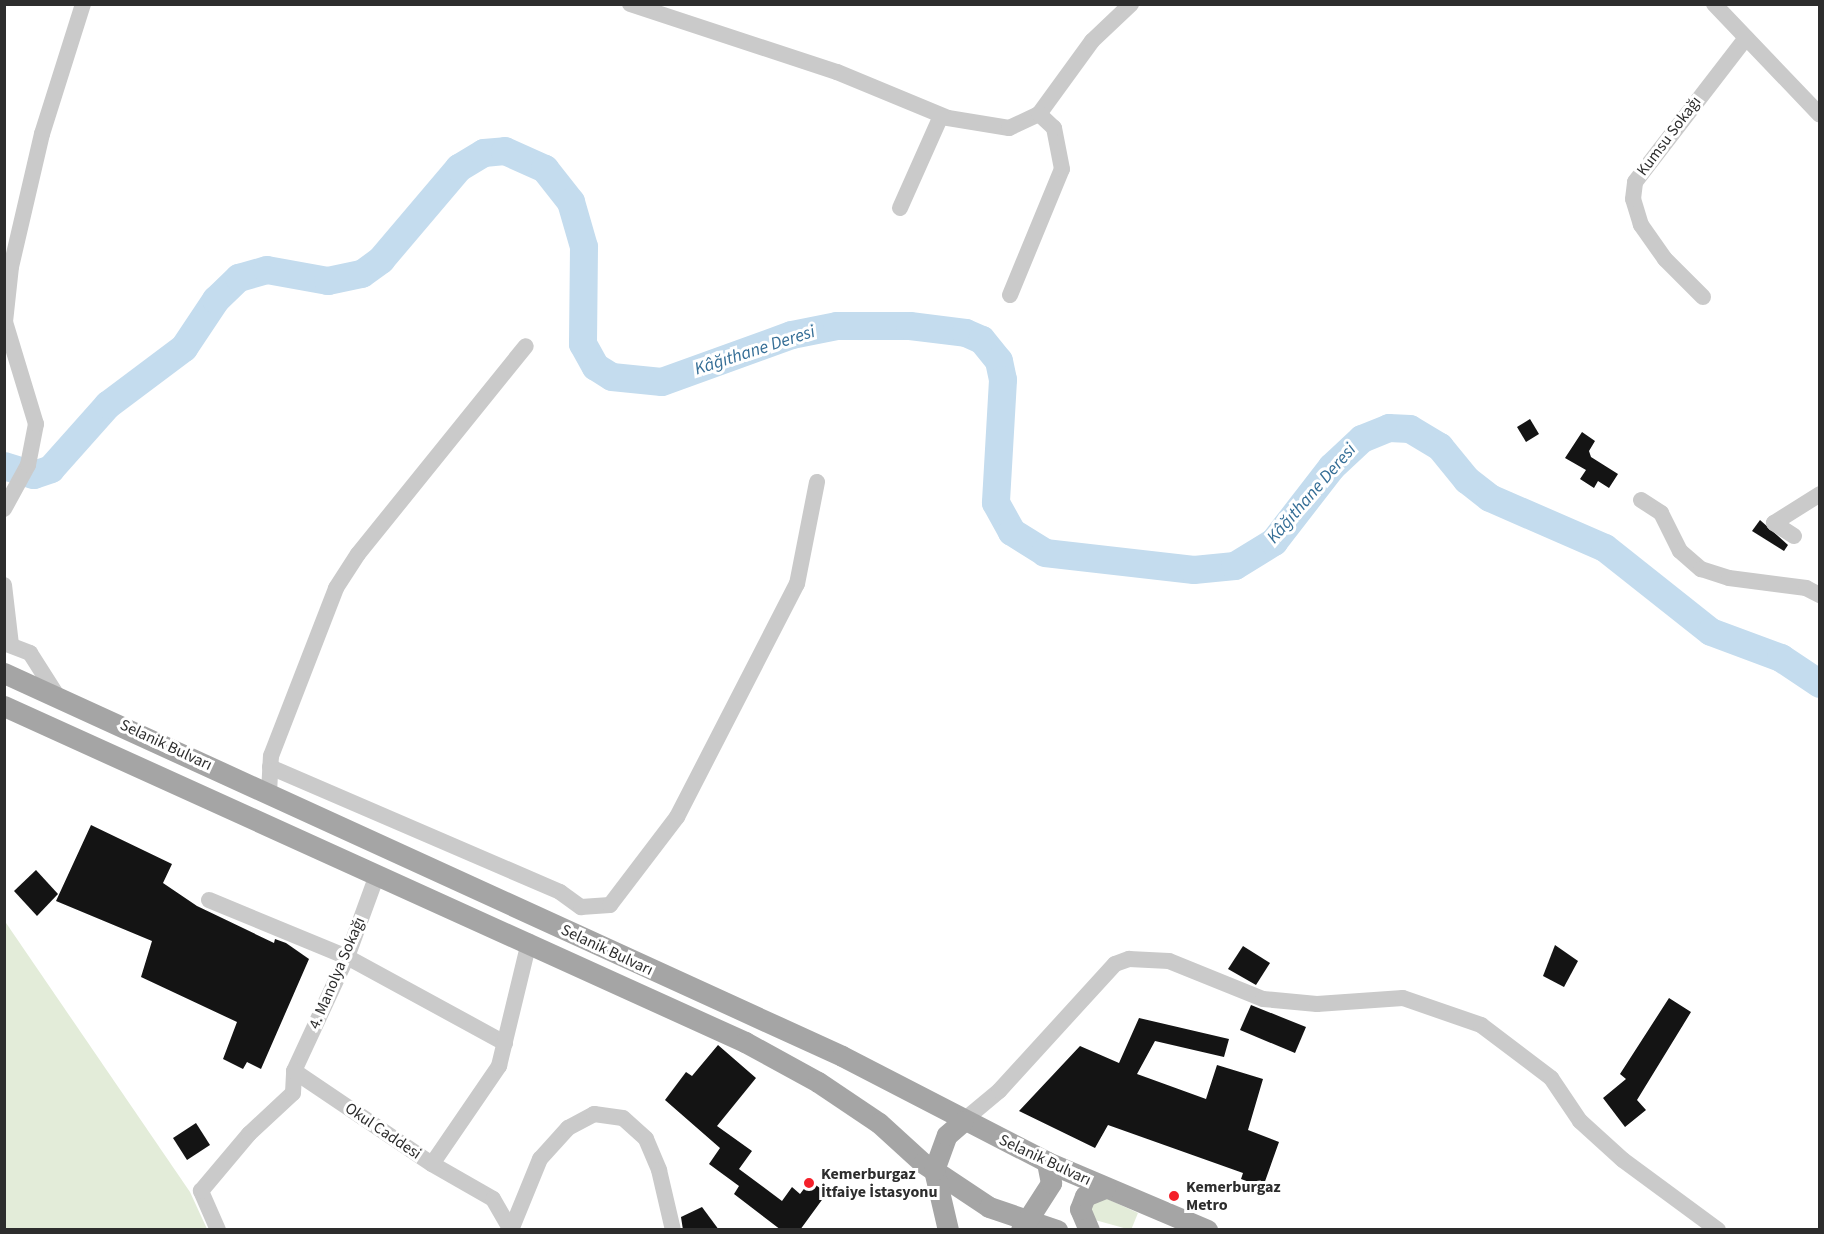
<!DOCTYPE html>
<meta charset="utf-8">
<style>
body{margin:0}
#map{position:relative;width:1824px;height:1234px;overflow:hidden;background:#fff;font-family:"Source Sans 3",sans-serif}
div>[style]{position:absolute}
.green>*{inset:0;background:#e3ecd9}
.river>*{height:28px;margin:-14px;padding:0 14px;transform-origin:14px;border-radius:14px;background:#c4dcee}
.building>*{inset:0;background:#141414}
.minor>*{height:16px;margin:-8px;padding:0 8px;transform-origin:8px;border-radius:8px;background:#cacaca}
.major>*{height:21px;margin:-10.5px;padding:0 10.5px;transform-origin:10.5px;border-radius:10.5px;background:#a5a5a5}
.dots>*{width:16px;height:16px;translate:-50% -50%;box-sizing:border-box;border:3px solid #fff;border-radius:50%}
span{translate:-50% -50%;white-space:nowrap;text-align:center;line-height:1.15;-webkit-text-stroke:6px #fff;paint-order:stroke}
.street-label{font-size:16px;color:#2d2d2d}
.poi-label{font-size:16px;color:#2d2d2d;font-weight:700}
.left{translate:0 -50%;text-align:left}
.water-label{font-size:18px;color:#356e96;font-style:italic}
.frame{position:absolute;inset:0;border:6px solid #2d2d2d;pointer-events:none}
</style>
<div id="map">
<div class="green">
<div style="clip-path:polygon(4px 920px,190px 1192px,207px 1229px,5px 1229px)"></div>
<div style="clip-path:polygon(1101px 1196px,1138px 1213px,1131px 1230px,1095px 1220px,1088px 1207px)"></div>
</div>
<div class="river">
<div style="left:4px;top:466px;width:31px;rotate:17deg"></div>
<div style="left:34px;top:475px;width:18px;rotate:-19deg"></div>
<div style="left:51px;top:469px;width:86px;rotate:-48.3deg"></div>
<div style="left:108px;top:405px;width:95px;rotate:-36.9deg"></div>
<div style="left:184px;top:348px;width:58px;rotate:-56.3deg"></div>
<div style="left:216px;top:300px;width:32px;rotate:-44deg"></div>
<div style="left:239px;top:278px;width:29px;rotate:-16deg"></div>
<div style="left:267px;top:270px;width:62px;rotate:10.2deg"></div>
<div style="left:328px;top:281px;width:35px;rotate:-12deg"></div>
<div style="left:362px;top:274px;width:24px;rotate:-36deg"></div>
<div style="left:381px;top:260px;width:121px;rotate:-49.7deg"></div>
<div style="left:459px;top:168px;width:29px;rotate:-31deg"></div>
<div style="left:484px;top:153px;width:21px;rotate:-5deg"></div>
<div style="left:505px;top:151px;width:44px;rotate:24.2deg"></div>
<div style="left:545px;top:169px;width:42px;rotate:51.8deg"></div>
<div style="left:571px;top:202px;width:47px;rotate:73.9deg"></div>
<div style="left:584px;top:247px;width:97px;rotate:90.6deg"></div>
<div style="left:583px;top:344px;width:26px;rotate:61deg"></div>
<div style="left:596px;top:367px;width:19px;rotate:32deg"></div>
<div style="left:612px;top:377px;width:50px;rotate:5.7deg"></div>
<div style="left:662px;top:382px;width:138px;rotate:-19.9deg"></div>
<div style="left:792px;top:335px;width:46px;rotate:-11.3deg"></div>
<div style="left:837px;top:326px;width:73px"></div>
<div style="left:910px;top:326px;width:56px;rotate:7.1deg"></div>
<div style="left:966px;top:333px;width:17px;rotate:24deg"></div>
<div style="left:982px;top:340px;width:27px;rotate:51deg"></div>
<div style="left:999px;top:361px;width:19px;rotate:78deg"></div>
<div style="left:1003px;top:380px;width:123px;rotate:93.3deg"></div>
<div style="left:996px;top:503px;width:33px;rotate:61deg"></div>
<div style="left:1012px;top:532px;width:39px;rotate:32deg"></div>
<div style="left:1045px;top:553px;width:150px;rotate:6.5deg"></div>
<div style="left:1194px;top:570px;width:41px;rotate:-5.6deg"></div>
<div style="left:1235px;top:566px;width:46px;rotate:-31.6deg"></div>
<div style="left:1274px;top:542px;width:95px;rotate:-52.3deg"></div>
<div style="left:1332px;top:467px;width:41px;rotate:-43deg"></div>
<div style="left:1362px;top:439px;width:29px;rotate:-22deg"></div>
<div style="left:1389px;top:428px;width:21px;rotate:3deg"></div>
<div style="left:1410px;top:429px;width:35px;rotate:31deg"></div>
<div style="left:1440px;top:447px;width:43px;rotate:50.7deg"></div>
<div style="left:1467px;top:480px;width:29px;rotate:38deg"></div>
<div style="left:1490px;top:498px;width:125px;rotate:23.5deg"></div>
<div style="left:1605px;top:548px;width:135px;rotate:38.4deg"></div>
<div style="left:1711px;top:632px;width:75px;rotate:20.4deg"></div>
<div style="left:1781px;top:658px;width:47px;rotate:33.7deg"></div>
</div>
<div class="building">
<div style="clip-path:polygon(1530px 419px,1539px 434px,1526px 442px,1517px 427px)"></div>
<div style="clip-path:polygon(1582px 432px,1595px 441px,1589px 451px,1591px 457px,1618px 474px,1609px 488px,1598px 481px,1594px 488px,1580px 479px,1586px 470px,1565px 458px)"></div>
<div style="clip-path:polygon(1760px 520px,1788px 545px,1784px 551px,1752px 531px)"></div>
<div style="clip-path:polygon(91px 825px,172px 864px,163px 883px,197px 906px,274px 943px,275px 939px,286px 943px,309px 959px,261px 1069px,247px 1062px,243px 1069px,223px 1059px,237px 1022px,141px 977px,152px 941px,56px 901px)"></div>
<div style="clip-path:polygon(36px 870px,58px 894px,37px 916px,14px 891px)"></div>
<div style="clip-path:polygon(1555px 945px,1578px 961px,1564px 987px,1543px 976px)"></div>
<div style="clip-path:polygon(1243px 946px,1270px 963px,1256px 985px,1228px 969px)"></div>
<div style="clip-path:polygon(1669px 998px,1691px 1012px,1637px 1100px,1646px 1110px,1625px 1127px,1603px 1098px,1626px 1079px,1620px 1074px)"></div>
<div style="clip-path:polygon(1251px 1005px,1306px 1027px,1295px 1053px,1240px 1030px)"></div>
<div style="clip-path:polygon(1139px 1018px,1229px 1039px,1224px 1057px,1155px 1041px,1137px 1074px,1206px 1099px,1217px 1065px,1263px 1079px,1248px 1130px,1279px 1142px,1263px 1187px,1241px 1179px,1243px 1173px,1108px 1125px,1095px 1148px,1019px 1111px,1080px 1046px,1119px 1063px)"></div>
<div style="clip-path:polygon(718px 1045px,756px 1078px,717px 1126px,752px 1151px,739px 1169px,782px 1201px,792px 1187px,800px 1194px,810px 1181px,827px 1193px,800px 1230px,781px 1230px,734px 1194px,739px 1186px,709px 1164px,720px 1148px,665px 1100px,686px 1072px,692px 1076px)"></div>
<div style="clip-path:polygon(196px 1123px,210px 1145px,187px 1160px,173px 1138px)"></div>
<div style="clip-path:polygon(702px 1207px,719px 1230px,683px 1230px,681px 1217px)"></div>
</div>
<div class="minor">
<div style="left:630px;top:4px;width:218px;rotate:18.2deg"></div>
<div style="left:837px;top:72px;width:120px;rotate:22.5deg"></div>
<div style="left:948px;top:118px;width:62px;rotate:9.3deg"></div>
<div style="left:1009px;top:128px;width:33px;rotate:-25deg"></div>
<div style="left:1039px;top:114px;width:90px;rotate:-54deg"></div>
<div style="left:1092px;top:41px;width:54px;rotate:-43.5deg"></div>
<div style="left:1714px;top:4px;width:153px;rotate:46.3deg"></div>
<div style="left:900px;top:208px;width:101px;rotate:-66deg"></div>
<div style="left:1010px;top:295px;width:136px;rotate:-67.6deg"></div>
<div style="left:1062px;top:169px;width:42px;rotate:-101deg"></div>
<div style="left:1054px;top:128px;width:21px;rotate:-137deg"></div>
<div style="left:1703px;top:297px;width:54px;rotate:-135deg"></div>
<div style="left:1665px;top:259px;width:42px;rotate:-125.2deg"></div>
<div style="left:1641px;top:225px;width:27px;rotate:-107deg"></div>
<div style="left:1633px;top:199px;width:17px;rotate:-83deg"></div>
<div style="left:1635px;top:182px;width:182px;rotate:-52.4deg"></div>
<div style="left:1641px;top:500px;width:24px;rotate:33deg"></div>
<div style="left:1661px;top:513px;width:42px;rotate:63.4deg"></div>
<div style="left:1680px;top:551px;width:28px;rotate:41deg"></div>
<div style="left:1701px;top:569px;width:29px;rotate:18deg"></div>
<div style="left:1729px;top:578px;width:78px;rotate:7.4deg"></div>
<div style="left:1806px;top:588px;width:16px;rotate:27deg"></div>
<div style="left:4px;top:509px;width:50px;rotate:-61.4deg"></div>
<div style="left:28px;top:465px;width:42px;rotate:-79deg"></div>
<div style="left:36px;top:424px;width:107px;rotate:-106.9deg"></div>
<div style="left:5px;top:322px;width:55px;rotate:-83.8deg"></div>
<div style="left:11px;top:267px;width:137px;rotate:-76.9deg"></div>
<div style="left:42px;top:134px;width:136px;rotate:-72.5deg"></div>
<div style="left:1794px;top:536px;width:24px;rotate:-147deg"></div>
<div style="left:1774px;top:523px;width:54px;rotate:-32.2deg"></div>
<div style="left:4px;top:585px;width:60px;rotate:83.3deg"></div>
<div style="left:4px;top:643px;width:28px;rotate:21deg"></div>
<div style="left:30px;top:653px;width:49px;rotate:57.6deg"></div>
<div style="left:270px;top:767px;width:316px;rotate:23.3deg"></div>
<div style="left:560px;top:892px;width:26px;rotate:36deg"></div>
<div style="left:581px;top:907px;width:29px;rotate:-4deg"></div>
<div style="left:610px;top:905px;width:111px;rotate:-52.7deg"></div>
<div style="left:677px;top:817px;width:262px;rotate:-62.8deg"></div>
<div style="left:797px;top:584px;width:104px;rotate:-78.9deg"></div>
<div style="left:269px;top:793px;width:37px;rotate:-87deg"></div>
<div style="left:271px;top:756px;width:180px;rotate:-68.8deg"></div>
<div style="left:336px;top:588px;width:40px;rotate:-57.1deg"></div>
<div style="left:358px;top:554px;width:267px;rotate:-51.1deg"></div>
<div style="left:209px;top:900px;width:149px;rotate:22.4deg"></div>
<div style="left:347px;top:957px;width:180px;rotate:28.6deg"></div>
<div style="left:294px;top:1071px;width:126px;rotate:-65.1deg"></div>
<div style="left:347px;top:957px;width:87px;rotate:-69.9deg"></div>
<div style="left:963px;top:1121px;width:47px;rotate:-39.8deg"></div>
<div style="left:999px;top:1091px;width:172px;rotate:-47.6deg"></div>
<div style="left:1115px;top:964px;width:15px;rotate:-20deg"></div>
<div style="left:1129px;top:959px;width:40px;rotate:2.9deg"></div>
<div style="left:1169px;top:961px;width:101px;rotate:22deg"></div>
<div style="left:1263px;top:999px;width:54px;rotate:5.3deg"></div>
<div style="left:1317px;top:1004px;width:86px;rotate:-4deg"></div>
<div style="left:1403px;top:998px;width:83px;rotate:19.1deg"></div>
<div style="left:1481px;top:1025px;width:88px;rotate:37.1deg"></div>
<div style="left:1551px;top:1078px;width:52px;rotate:56deg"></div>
<div style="left:1580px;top:1121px;width:58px;rotate:42.2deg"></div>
<div style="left:1623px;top:1160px;width:118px;rotate:36.4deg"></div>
<div style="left:432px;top:1164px;width:70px;rotate:29.8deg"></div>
<div style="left:493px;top:1199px;width:36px;rotate:60deg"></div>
<div style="left:218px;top:1230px;width:43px;rotate:-113.6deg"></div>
<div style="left:201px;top:1191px;width:75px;rotate:-49.9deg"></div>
<div style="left:249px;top:1134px;width:60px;rotate:-43deg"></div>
<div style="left:293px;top:1093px;width:22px;rotate:-87deg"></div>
<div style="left:294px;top:1071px;width:166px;rotate:34deg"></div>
<div style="left:432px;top:1164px;width:119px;rotate:-55.6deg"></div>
<div style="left:499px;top:1066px;width:128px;rotate:-76.4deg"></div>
<div style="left:511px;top:1230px;width:77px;rotate:-67.8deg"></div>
<div style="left:540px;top:1159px;width:42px;rotate:-47.9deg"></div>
<div style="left:568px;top:1128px;width:30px;rotate:-28deg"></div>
<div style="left:594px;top:1114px;width:29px;rotate:8deg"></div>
<div style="left:623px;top:1118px;width:31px;rotate:42deg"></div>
<div style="left:646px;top:1139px;width:34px;rotate:67deg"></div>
<div style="left:659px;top:1170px;width:62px;rotate:76.9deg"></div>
</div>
<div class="major">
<div style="left:4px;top:673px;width:921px;rotate:24.56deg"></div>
<div style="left:842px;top:1056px;width:231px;rotate:27.3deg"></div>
<div style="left:1047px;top:1162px;width:174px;rotate:23deg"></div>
<div style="left:4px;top:706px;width:814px;rotate:24.39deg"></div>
<div style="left:745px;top:1042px;width:83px;rotate:28.7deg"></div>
<div style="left:818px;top:1082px;width:73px;rotate:33.9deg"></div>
<div style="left:879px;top:1123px;width:59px;rotate:42.3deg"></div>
<div style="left:923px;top:1163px;width:79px;rotate:33.7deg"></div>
<div style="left:989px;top:1207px;width:72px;rotate:18.7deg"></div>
<div style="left:948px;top:1230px;width:62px;rotate:-103.1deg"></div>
<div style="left:934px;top:1170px;width:37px;rotate:-70deg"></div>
<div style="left:947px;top:1135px;width:21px;rotate:-41deg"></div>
<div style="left:1021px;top:1230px;width:56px;rotate:-57.4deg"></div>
<div style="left:1051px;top:1183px;width:21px;rotate:-101deg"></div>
<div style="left:1089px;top:1230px;width:23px;rotate:-113deg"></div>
<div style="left:1080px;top:1209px;width:14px;rotate:-69deg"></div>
<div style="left:1085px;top:1196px;width:22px;rotate:-22deg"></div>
</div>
<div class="dots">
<div style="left:809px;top:1183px;background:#f4202a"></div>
<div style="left:1174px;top:1196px;background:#f4202a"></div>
</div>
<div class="street-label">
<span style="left:1669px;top:136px;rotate:-53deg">Kumsu Sokağı</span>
<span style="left:166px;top:745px;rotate:25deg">Selanik Bulvarı</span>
<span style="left:607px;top:950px;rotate:25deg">Selanik Bulvarı</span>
<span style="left:337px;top:973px;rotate:-67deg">4. Manolya Sokağı</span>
<span style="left:383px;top:1131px;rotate:34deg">Okul Caddesi</span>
<span style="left:1045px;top:1160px;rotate:25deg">Selanik Bulvarı</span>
</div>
<div class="poi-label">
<span class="left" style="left:821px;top:1183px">Kemerburgaz<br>İtfaiye İstasyonu</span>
<span class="left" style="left:1186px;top:1196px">Kemerburgaz<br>Metro</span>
</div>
<div class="water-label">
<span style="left:755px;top:351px;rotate:-18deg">Kâğıthane Deresi</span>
<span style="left:1312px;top:494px;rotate:-49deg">Kâğıthane Deresi</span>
</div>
<div class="frame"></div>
</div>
